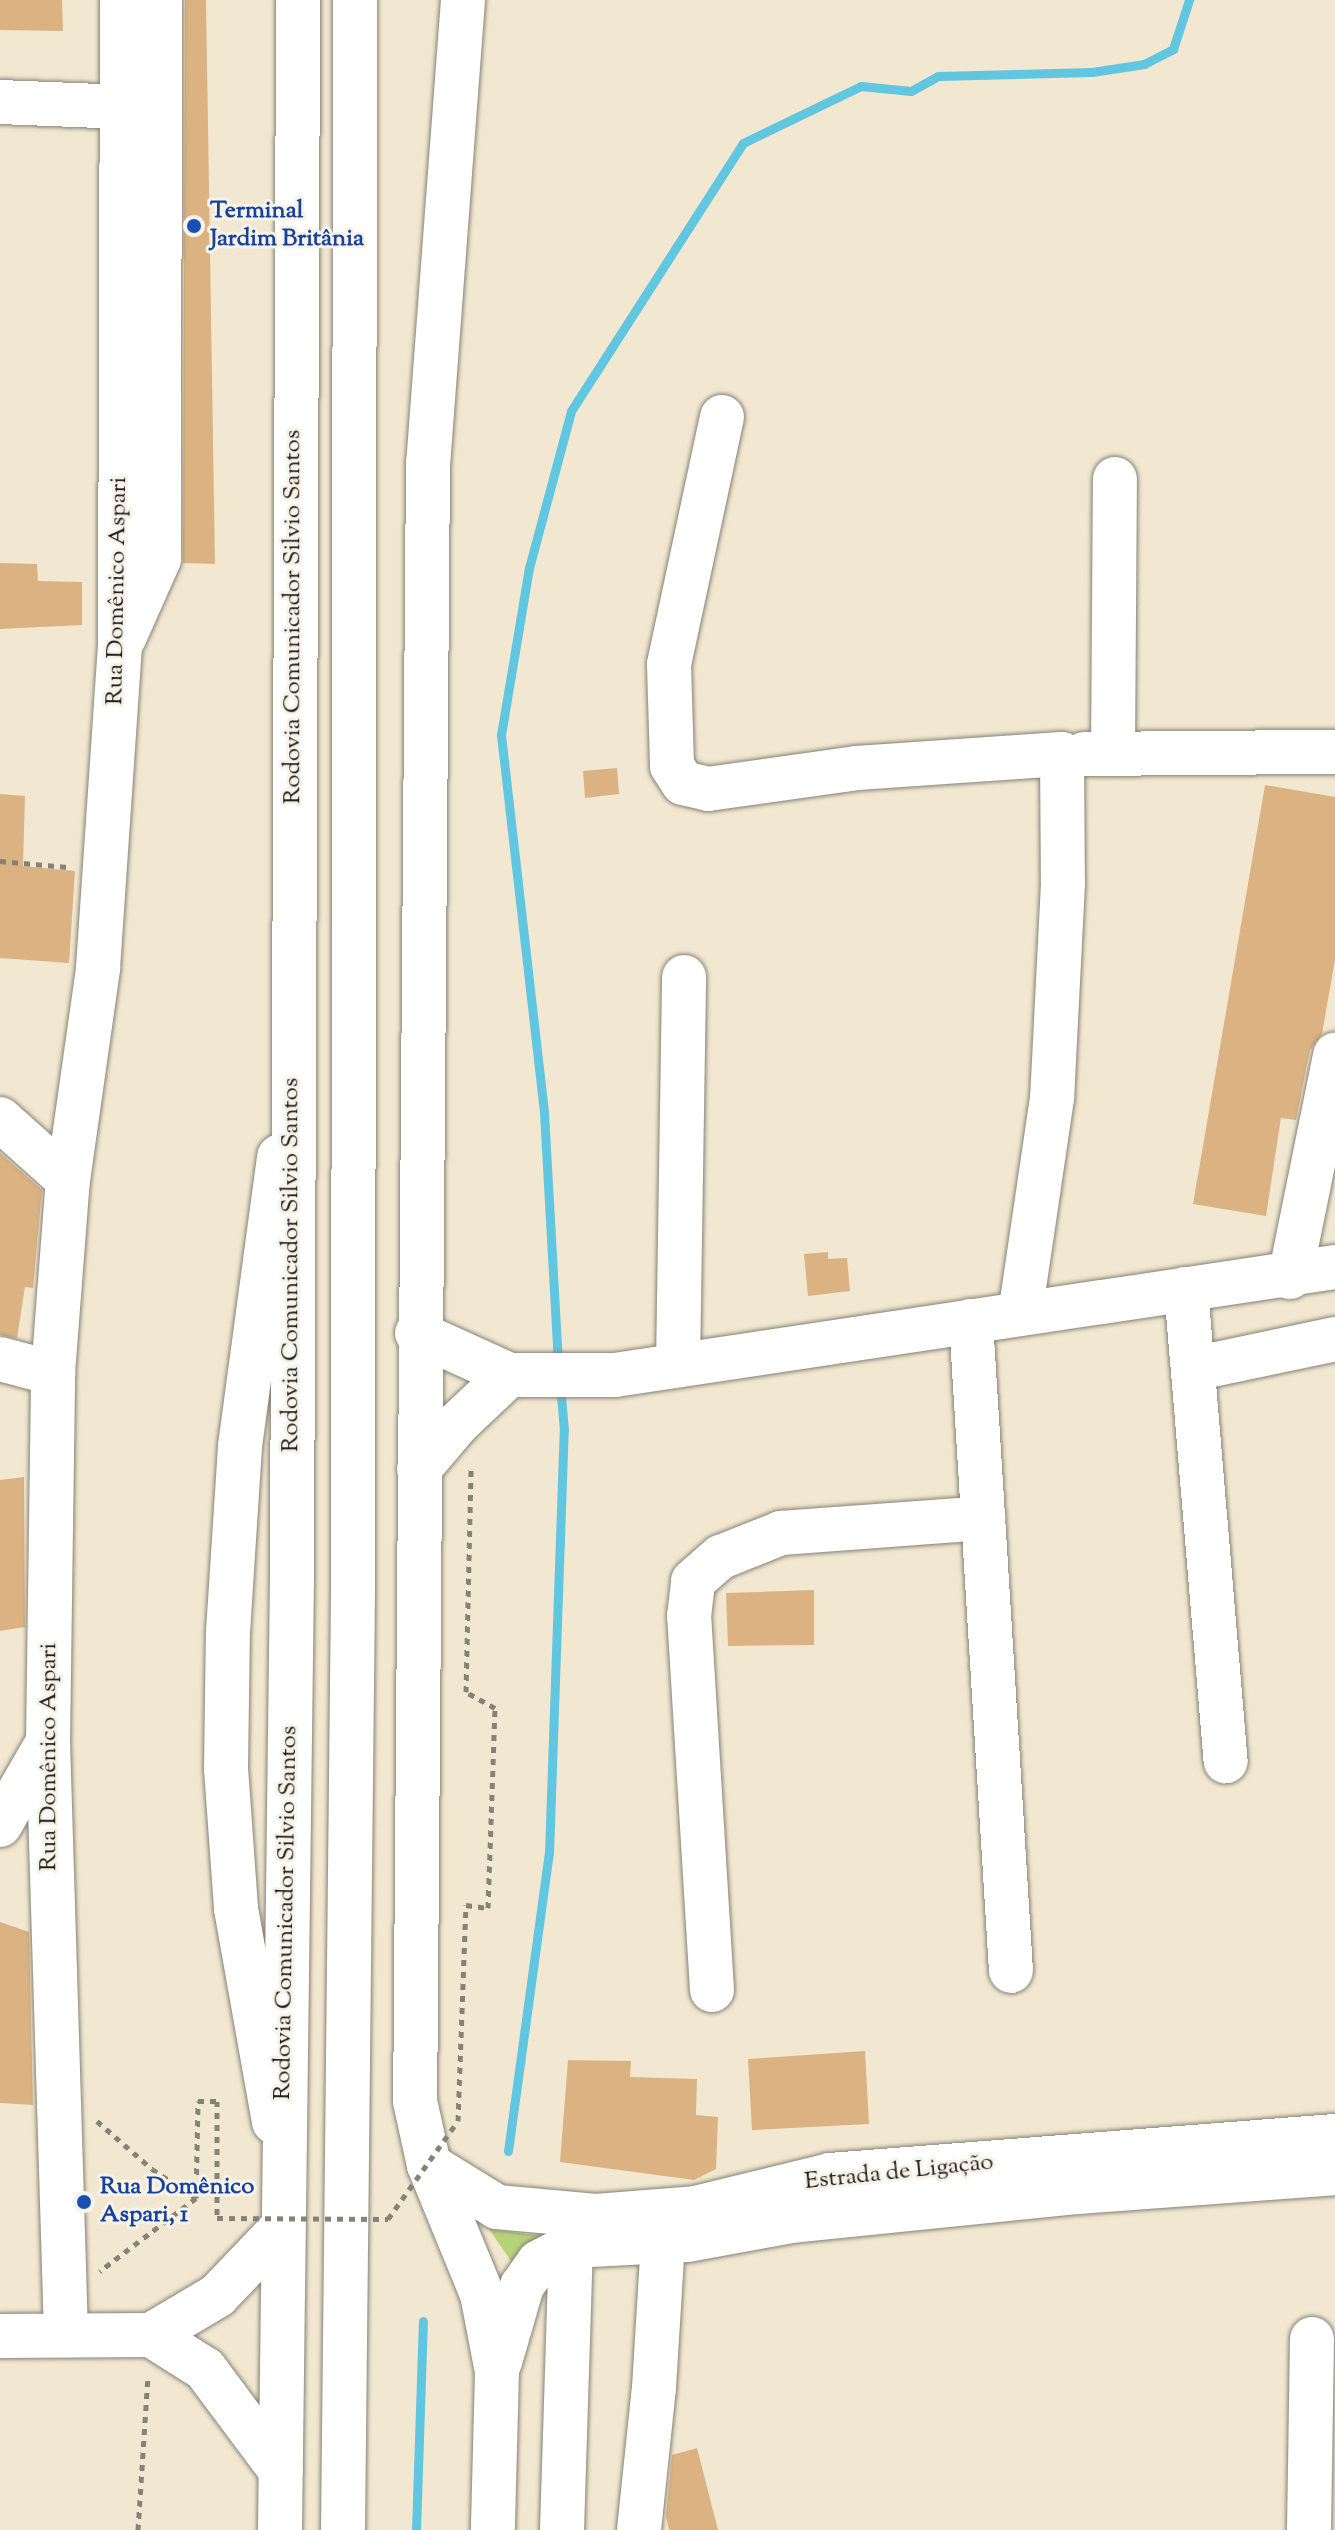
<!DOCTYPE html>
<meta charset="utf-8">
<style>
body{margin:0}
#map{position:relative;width:1335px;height:2530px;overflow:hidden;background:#f2e8d1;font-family:"Sorts Mill Goudy",serif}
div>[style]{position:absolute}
.green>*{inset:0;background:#b7d379}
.stream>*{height:9px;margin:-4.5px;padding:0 4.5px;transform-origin:4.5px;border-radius:4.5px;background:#61c6df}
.building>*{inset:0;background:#dbb382}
.path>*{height:5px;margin-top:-2.5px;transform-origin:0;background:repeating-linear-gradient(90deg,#878276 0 6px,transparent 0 12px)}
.roads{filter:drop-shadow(0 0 2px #878276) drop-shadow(0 0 2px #878276)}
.minor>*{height:44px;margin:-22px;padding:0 22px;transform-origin:22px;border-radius:22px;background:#fff}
.major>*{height:44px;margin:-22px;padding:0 22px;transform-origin:22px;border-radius:22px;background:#fff}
.highway>*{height:44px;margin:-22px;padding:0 22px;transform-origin:22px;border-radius:22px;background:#fff}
.path-bridge>*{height:5px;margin-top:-2.5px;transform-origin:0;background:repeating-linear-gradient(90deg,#878276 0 6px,transparent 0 12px)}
.dots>*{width:22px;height:22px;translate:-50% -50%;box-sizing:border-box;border:4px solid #f7f3e8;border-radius:50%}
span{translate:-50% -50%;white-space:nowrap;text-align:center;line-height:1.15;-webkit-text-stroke:6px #f7f3e8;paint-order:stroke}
.transit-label{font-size:24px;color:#164399;font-weight:700}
.left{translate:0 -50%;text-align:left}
.street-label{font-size:24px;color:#1c1c1c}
</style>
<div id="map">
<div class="green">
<div style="clip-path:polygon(489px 2229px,542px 2236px,513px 2264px)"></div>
</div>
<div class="stream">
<div style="left:558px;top:1363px;width:251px;rotate:-93.2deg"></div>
<div style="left:544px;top:1112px;width:379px;rotate:-96.5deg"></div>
<div style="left:501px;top:735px;width:169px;rotate:-80.5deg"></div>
<div style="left:529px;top:568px;width:163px;rotate:-75deg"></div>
<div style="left:571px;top:411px;width:318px;rotate:-57.3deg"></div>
<div style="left:743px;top:143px;width:131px;rotate:-25.8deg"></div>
<div style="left:861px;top:86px;width:50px;rotate:5.7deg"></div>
<div style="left:911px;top:91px;width:31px;rotate:-29deg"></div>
<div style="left:938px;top:76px;width:154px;rotate:-1.5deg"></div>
<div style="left:1092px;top:72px;width:53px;rotate:-8.7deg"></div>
<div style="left:1144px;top:64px;width:33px;rotate:-27deg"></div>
<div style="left:1173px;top:49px;width:52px;rotate:-71.9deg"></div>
<div style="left:508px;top:2151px;width:301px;rotate:-82.2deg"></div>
<div style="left:549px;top:1853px;width:423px;rotate:-88deg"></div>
<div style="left:564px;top:1430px;width:45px;rotate:-95.1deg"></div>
<div style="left:416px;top:2530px;width:209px;rotate:-88.1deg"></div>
</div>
<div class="building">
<div style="clip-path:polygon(0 0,62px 0,63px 31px,0 30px)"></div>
<div style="clip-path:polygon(185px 0,206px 0,215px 564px,183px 563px)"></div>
<div style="clip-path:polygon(0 563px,37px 564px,38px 581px,82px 582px,82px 625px,0 629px)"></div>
<div style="clip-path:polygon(617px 768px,619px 794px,585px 798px,583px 771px)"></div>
<div style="clip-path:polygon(1265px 785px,1335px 797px,1335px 960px,1322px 1034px,1310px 1050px,1296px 1120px,1281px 1118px,1266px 1216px,1193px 1204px)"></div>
<div style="clip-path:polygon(0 794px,25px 796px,23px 866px,75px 871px,69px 963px,0 958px)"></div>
<div style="clip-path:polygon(0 1153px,42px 1190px,33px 1288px,25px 1287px,17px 1338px,0 1335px)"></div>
<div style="clip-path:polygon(828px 1252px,828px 1259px,847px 1258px,850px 1291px,808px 1296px,804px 1254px)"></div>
<div style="clip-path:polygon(24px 1477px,25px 1627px,0 1631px,0 1480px)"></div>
<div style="clip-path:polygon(814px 1590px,814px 1645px,728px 1646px,726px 1593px)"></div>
<div style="clip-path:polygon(0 1922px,29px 1932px,33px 2105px,0 2103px)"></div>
<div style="clip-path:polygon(865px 2051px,869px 2124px,752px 2130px,748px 2059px)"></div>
<div style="clip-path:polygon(568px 2060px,631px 2061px,630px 2077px,697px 2079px,696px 2115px,718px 2117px,716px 2169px,694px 2180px,560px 2162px)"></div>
<div style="clip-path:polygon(697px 2448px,718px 2530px,669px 2530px,666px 2516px,672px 2455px)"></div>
</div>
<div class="path">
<div style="left:0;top:861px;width:68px;rotate:5deg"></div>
<div style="left:466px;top:1692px;width:226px;rotate:-88.7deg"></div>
<div style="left:97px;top:2121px;width:73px;rotate:41.1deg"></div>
<div style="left:152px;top:2169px;width:53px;rotate:33.4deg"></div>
<div style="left:196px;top:2198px;width:121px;rotate:142.8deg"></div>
<div style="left:138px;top:2530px;width:155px;rotate:-86.3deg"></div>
</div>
<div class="roads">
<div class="minor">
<div style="left:0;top:102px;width:125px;rotate:2.3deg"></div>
<div style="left:722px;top:417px;width:253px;rotate:102.1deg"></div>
<div style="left:669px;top:664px;width:102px;rotate:88.3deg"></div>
<div style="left:672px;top:766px;width:20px;rotate:57deg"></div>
<div style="left:683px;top:783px;width:26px;rotate:13deg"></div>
<div style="left:708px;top:789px;width:150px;rotate:-8deg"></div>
<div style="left:857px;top:768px;width:205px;rotate:-3.9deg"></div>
<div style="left:1062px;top:754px;width:129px;rotate:89.6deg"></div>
<div style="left:1063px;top:883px;width:215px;rotate:92.9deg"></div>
<div style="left:1052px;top:1098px;width:218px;rotate:98.4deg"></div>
<div style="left:124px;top:638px;width:86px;rotate:-66.1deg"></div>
<div style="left:159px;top:559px;width:559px;rotate:-89.9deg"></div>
<div style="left:1084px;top:754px;width:251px;rotate:-0.5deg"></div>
<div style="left:1113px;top:754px;width:275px;rotate:-89.6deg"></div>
<div style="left:0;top:1119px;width:91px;rotate:41.9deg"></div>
<div style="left:1290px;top:1277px;width:227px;rotate:-78.5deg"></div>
<div style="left:1186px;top:1289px;width:474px;rotate:85.2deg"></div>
<div style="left:971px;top:1321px;width:651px;rotate:86.48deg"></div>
<div style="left:417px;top:1333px;width:101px;rotate:24.5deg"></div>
<div style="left:509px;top:1375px;width:106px"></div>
<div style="left:615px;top:1375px;width:728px;rotate:-8.53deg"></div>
<div style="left:0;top:1359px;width:55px;rotate:14.8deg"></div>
<div style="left:678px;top:1365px;width:388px;rotate:-89.1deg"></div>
<div style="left:1193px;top:1369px;width:145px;rotate:-11.9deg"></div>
<div style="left:419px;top:1469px;width:59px;rotate:-49.8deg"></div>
<div style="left:457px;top:1424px;width:71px;rotate:-43.3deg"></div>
<div style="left:0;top:1825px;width:96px;rotate:-60deg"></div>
<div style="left:712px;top:1990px;width:375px;rotate:-93.5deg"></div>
<div style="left:689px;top:1616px;width:35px;rotate:-83deg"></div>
<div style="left:693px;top:1581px;width:37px;rotate:-41deg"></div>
<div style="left:721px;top:1557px;width:65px;rotate:-21.8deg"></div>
<div style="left:781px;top:1533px;width:203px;rotate:-4.2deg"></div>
<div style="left:274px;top:2122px;width:217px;rotate:-100.1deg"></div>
<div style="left:236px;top:1908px;width:139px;rotate:-94.1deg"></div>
<div style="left:226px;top:1769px;width:137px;rotate:-89.2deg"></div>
<div style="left:228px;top:1632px;width:186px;rotate:-86.3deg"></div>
<div style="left:240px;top:1446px;width:292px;rotate:-82.3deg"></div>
<div style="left:66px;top:2334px;width:592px;rotate:-91.74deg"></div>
<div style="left:48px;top:1742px;width:369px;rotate:-89.2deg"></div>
<div style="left:53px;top:1373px;width:194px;rotate:-85.6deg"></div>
<div style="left:68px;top:1180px;width:214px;rotate:-81.9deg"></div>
<div style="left:98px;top:968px;width:322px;rotate:-86.1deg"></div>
<div style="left:120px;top:647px;width:647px;rotate:-89.82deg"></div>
<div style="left:0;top:2336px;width:151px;rotate:-0.4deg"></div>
<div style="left:562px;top:2530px;width:284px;rotate:-88.2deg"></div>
<div style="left:639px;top:2530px;width:143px;rotate:-84deg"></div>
<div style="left:654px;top:2388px;width:149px;rotate:-86.5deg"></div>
<div style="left:663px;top:2239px;width:26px;rotate:-97deg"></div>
<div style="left:1309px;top:2530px;width:191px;rotate:-89.1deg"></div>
</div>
<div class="major">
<div style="left:463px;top:0;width:463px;rotate:94.3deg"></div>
<div style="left:428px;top:462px;width:1639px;rotate:90.45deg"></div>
<div style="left:415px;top:2101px;width:66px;rotate:77.7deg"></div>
<div style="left:429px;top:2165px;width:139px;rotate:67.7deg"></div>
<div style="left:482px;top:2294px;width:79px;rotate:79.1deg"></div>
<div style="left:497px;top:2372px;width:158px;rotate:91.5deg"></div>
<div style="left:429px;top:2165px;width:80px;rotate:31.7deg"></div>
<div style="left:497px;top:2207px;width:99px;rotate:5.2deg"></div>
<div style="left:596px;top:2216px;width:99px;rotate:-4.6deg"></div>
<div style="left:695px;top:2208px;width:139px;rotate:-13.7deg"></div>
<div style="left:830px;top:2175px;width:507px;rotate:-4.42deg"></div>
<div style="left:500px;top:2362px;width:79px;rotate:-73.9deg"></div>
<div style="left:522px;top:2286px;width:29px;rotate:-55deg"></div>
<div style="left:539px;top:2262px;width:36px;rotate:-27deg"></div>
<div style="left:571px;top:2246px;width:116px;rotate:-3deg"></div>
<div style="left:687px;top:2240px;width:107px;rotate:-10.3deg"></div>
<div style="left:792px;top:2221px;width:288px;rotate:-5.8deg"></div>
<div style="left:1079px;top:2192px;width:257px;rotate:-4.2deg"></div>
</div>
<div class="highway">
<div style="left:151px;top:2335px;width:64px;rotate:32.2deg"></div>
<div style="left:205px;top:2369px;width:127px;rotate:53.3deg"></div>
<div style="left:151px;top:2335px;width:77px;rotate:-30.6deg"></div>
<div style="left:217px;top:2296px;width:93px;rotate:-46.3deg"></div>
<div style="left:280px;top:2530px;width:955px;rotate:-89.28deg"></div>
<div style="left:292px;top:1575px;width:1575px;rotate:-89.78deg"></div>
<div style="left:343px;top:2530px;width:937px;rotate:-89.39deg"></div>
<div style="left:353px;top:1593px;width:1593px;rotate:-89.93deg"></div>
</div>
</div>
<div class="path-bridge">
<div style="left:196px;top:2198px;width:97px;rotate:-88.8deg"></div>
<div style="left:198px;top:2101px;width:19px"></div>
<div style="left:217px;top:2101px;width:117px;rotate:90deg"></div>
<div style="left:217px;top:2218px;width:171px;rotate:0.3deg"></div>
<div style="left:388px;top:2219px;width:120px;rotate:-54.5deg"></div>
<div style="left:458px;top:2121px;width:216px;rotate:-87.9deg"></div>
<div style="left:466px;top:1905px;width:22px;rotate:8deg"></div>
<div style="left:488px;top:1908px;width:200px;rotate:-88deg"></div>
<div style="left:495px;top:1708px;width:33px;rotate:-151deg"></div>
</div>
<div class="dots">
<div style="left:194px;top:226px;background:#1a4fb4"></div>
<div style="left:84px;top:2202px;background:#1a4fb4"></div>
</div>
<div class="transit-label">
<span class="left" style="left:210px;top:226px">Terminal<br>Jardim Britânia</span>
<span class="left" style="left:100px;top:2202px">Rua Domênico<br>Aspari, 1</span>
</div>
<div class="street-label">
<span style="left:118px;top:591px;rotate:-89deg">Rua Domênico Aspari</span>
<span style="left:294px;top:617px;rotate:-90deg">Rodovia Comunicador Silvio Santos</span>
<span style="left:292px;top:1265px;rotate:-90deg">Rodovia Comunicador Silvio Santos</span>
<span style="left:50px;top:1757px;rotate:-90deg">Rua Domênico Aspari</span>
<span style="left:287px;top:1913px;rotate:-89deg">Rodovia Comunicador Silvio Santos</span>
<span style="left:899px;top:2173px;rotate:-6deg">Estrada de Ligação</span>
</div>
</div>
